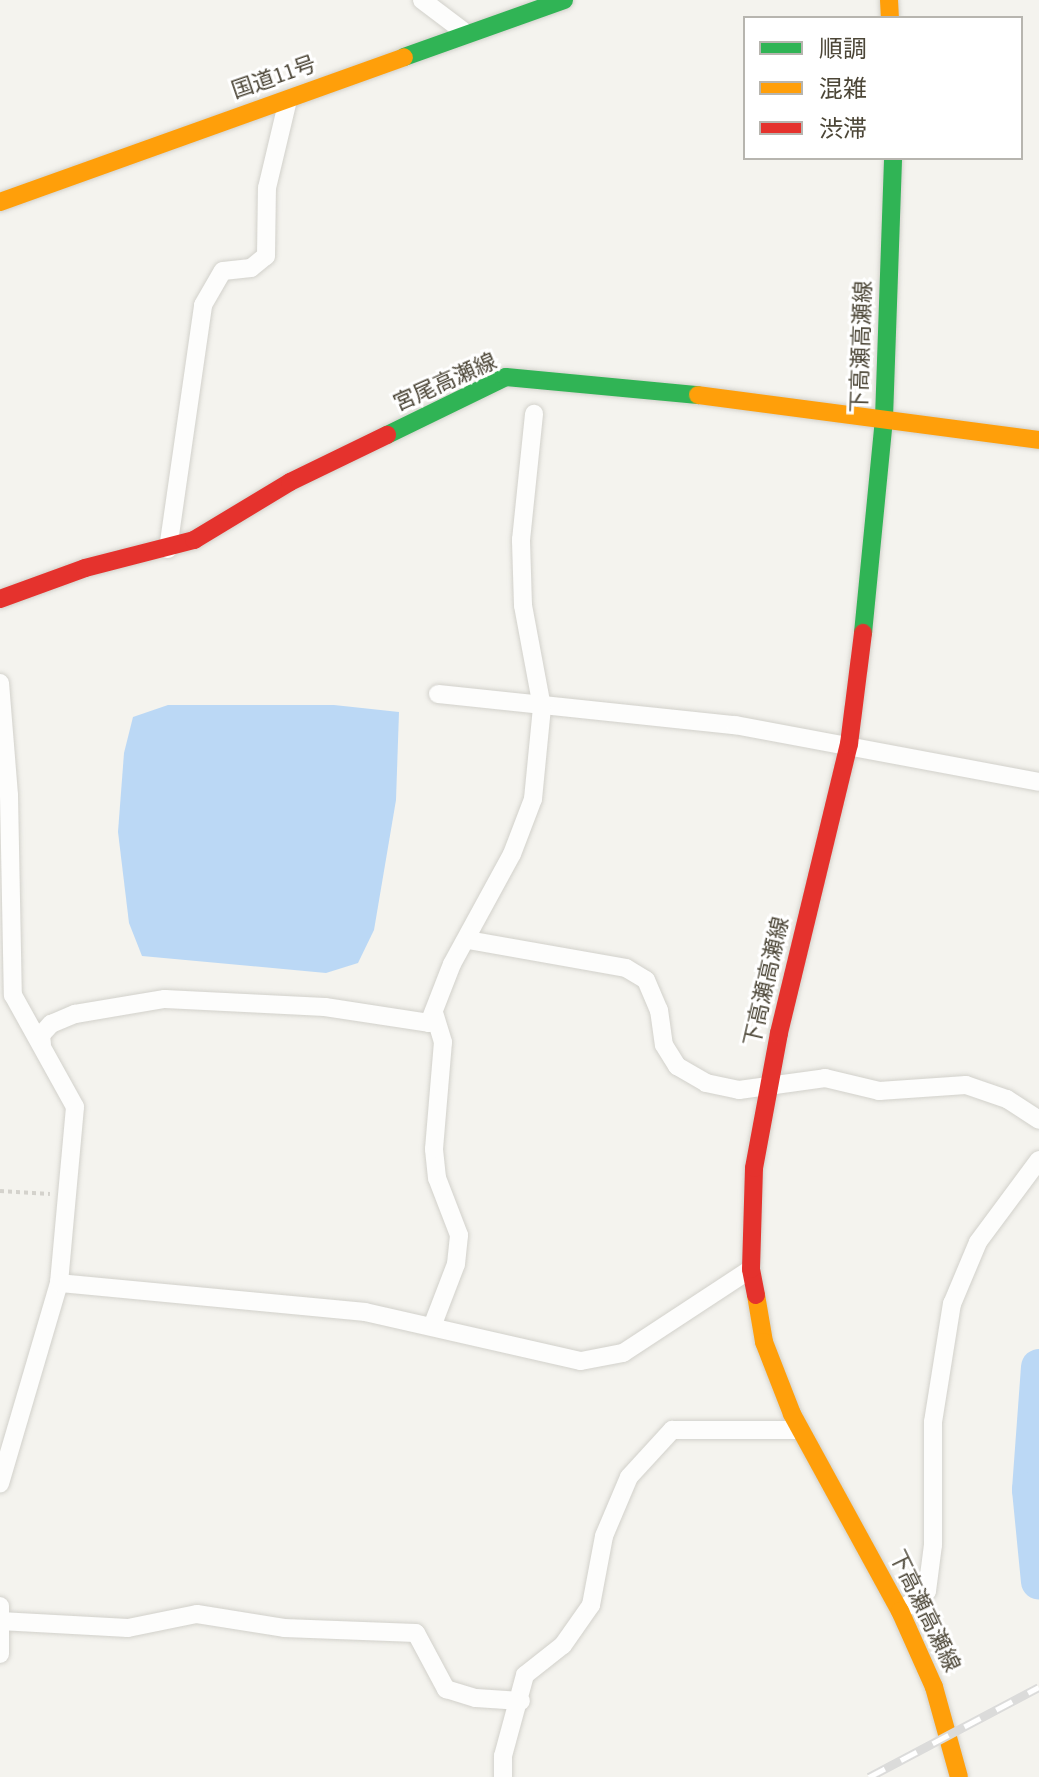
<!DOCTYPE html>
<meta charset="utf-8">
<style>
body{margin:0}
#map{position:relative;width:1039px;height:1777px;overflow:hidden;background:#f4f3ee;font-family:"Source Sans 3","Noto Sans JP",sans-serif}
div>[style]{position:absolute}
.water>*{inset:0;background:#bbd8f5}
.river>*{height:36px;margin:-18px;padding:0 18px;transform-origin:18px;border-radius:18px;background:#bbd8f5}
.path>*{height:4px;margin-top:-2px;transform-origin:0;background:repeating-linear-gradient(90deg,#d4d2cc 0 4px,transparent 0 8px)}
.roads{filter:drop-shadow(0 0 2px #d2d1cb) drop-shadow(0 0 2px #d2d1cb)}
.street>*{height:18px;margin:-9px;padding:0 9px;transform-origin:9px;border-radius:9px;background:#fdfdfc}
.fast>*{height:18px;margin:-9px;padding:0 9px;transform-origin:9px;border-radius:9px;background:#30b455}
.slow>*{height:18px;margin:-9px;padding:0 9px;transform-origin:9px;border-radius:9px;background:#ff9f0a}
.jam>*{height:18px;margin:-9px;padding:0 9px;transform-origin:9px;border-radius:9px;background:#e5322d}
.rail>*{height:9px;margin-top:-4.5px;transform-origin:0;background:repeating-linear-gradient(90deg,#fff 0 18px,#dbdbda 0 36px);box-sizing:border-box;border-block:2px solid #dbdbda}
span{translate:-50% -50%;white-space:nowrap;text-align:center;line-height:1.15;-webkit-text-stroke:6px #fff;paint-order:stroke}
.street-label{font-size:22px;color:#4c4637}
.legend{position:absolute;left:743px;top:16px;width:280px;height:144px;box-sizing:border-box;background:#fff;border:2px solid #b7b5af;margin:0;padding:10px 14px;list-style:none;font-size:24px;color:#4c4637}
.legend li{display:flex;align-items:center;gap:16px;height:40px}
.legend b{width:40px;border:2px solid #b7b5af}
</style>
<div id="map">
<div class="water">
<div style="clip-path:polygon(168px 705px,334px 705px,399px 712px,396px 800px,374px 930px,358px 963px,326px 973px,142px 956px,129px 923px,118px 832px,124px 753px,133px 717px)"></div>
</div>
<div class="river">
<div style="left:1039px;top:1367px;width:123px;rotate:94.2deg"></div>
<div style="left:1030px;top:1490px;width:92px;rotate:84.4deg"></div>
</div>
<div class="path">
<div style="left:0;top:1191px;width:50px;rotate:3.4deg"></div>
</div>
<div class="roads">
<div class="street">
<div style="left:422px;top:0;width:56px;rotate:37.1deg"></div>
<div style="left:168px;top:549px;width:246px;rotate:-81.8deg"></div>
<div style="left:203px;top:305px;width:39px;rotate:-60deg"></div>
<div style="left:223px;top:271px;width:28px;rotate:-6deg"></div>
<div style="left:251px;top:268px;width:19px;rotate:-39deg"></div>
<div style="left:266px;top:256px;width:68px;rotate:-89.2deg"></div>
<div style="left:267px;top:188px;width:90px;rotate:-76.6deg"></div>
<div style="left:0;top:683px;width:112px;rotate:85.4deg"></div>
<div style="left:9px;top:795px;width:200px;rotate:88.9deg"></div>
<div style="left:13px;top:995px;width:128px;rotate:61deg"></div>
<div style="left:75px;top:1107px;width:177px;rotate:95.2deg"></div>
<div style="left:59px;top:1283px;width:209px;rotate:106.4deg"></div>
<div style="left:438px;top:694px;width:299px;rotate:6deg"></div>
<div style="left:735px;top:725px;width:309px;rotate:10.6deg"></div>
<div style="left:468px;top:940px;width:160px;rotate:10deg"></div>
<div style="left:626px;top:968px;width:23px;rotate:31deg"></div>
<div style="left:646px;top:980px;width:33px;rotate:67deg"></div>
<div style="left:659px;top:1010px;width:35px;rotate:82deg"></div>
<div style="left:664px;top:1045px;width:25px;rotate:58deg"></div>
<div style="left:677px;top:1066px;width:34px;rotate:30deg"></div>
<div style="left:706px;top:1083px;width:34px;rotate:12deg"></div>
<div style="left:739px;top:1090px;width:87px;rotate:-7.9deg"></div>
<div style="left:825px;top:1078px;width:56px;rotate:13.5deg"></div>
<div style="left:879px;top:1091px;width:87px;rotate:-3.9deg"></div>
<div style="left:966px;top:1085px;width:43px;rotate:18.9deg"></div>
<div style="left:1007px;top:1099px;width:38px;rotate:33deg"></div>
<div style="left:42px;top:1045px;width:10px;rotate:-96deg"></div>
<div style="left:41px;top:1035px;width:15px;rotate:-48deg"></div>
<div style="left:51px;top:1024px;width:26px;rotate:-23deg"></div>
<div style="left:75px;top:1014px;width:91px;rotate:-9.5deg"></div>
<div style="left:165px;top:999px;width:160px;rotate:2.9deg"></div>
<div style="left:325px;top:1007px;width:105px;rotate:8.7deg"></div>
<div style="left:429px;top:1023px;width:63px;rotate:-68.7deg"></div>
<div style="left:452px;top:964px;width:125px;rotate:-61.4deg"></div>
<div style="left:512px;top:854px;width:59px;rotate:-69.1deg"></div>
<div style="left:533px;top:799px;width:92px;rotate:-84.4deg"></div>
<div style="left:542px;top:707px;width:104px;rotate:-100.6deg"></div>
<div style="left:523px;top:605px;width:65px;rotate:-91.8deg"></div>
<div style="left:521px;top:540px;width:127px;rotate:-84.1deg"></div>
<div style="left:59px;top:1283px;width:307px;rotate:5.4deg"></div>
<div style="left:365px;top:1312px;width:221px;rotate:12.8deg"></div>
<div style="left:581px;top:1361px;width:43px;rotate:-10.8deg"></div>
<div style="left:623px;top:1353px;width:153px;rotate:-33.3deg"></div>
<div style="left:433px;top:1324px;width:64px;rotate:-69deg"></div>
<div style="left:456px;top:1264px;width:29px;rotate:-84deg"></div>
<div style="left:459px;top:1235px;width:61px;rotate:-111.1deg"></div>
<div style="left:437px;top:1178px;width:29px;rotate:-96deg"></div>
<div style="left:434px;top:1149px;width:107px;rotate:-85.2deg"></div>
<div style="left:443px;top:1042px;width:31px;rotate:-107deg"></div>
<div style="left:0;top:1606px;width:48px;rotate:90deg"></div>
<div style="left:900px;top:1611px;width:34px;rotate:-37deg"></div>
<div style="left:927px;top:1591px;width:46px;rotate:-82.6deg"></div>
<div style="left:933px;top:1545px;width:123px;rotate:-90deg"></div>
<div style="left:933px;top:1422px;width:120px;rotate:-80.9deg"></div>
<div style="left:952px;top:1304px;width:67px;rotate:-67.2deg"></div>
<div style="left:978px;top:1242px;width:102px;rotate:-53.4deg"></div>
<div style="left:0;top:1621px;width:128px;rotate:3.1deg"></div>
<div style="left:128px;top:1628px;width:70px;rotate:-11.5deg"></div>
<div style="left:197px;top:1614px;width:88px;rotate:9.1deg"></div>
<div style="left:284px;top:1628px;width:132px;rotate:2.2deg"></div>
<div style="left:416px;top:1633px;width:64px;rotate:61.8deg"></div>
<div style="left:446px;top:1689px;width:31px;rotate:17deg"></div>
<div style="left:476px;top:1698px;width:45px;rotate:3.8deg"></div>
<div style="left:503px;top:1777px;width:21px;rotate:-90deg"></div>
<div style="left:503px;top:1756px;width:84px;rotate:-74.8deg"></div>
<div style="left:525px;top:1675px;width:48px;rotate:-38.3deg"></div>
<div style="left:563px;top:1645px;width:49px;rotate:-55deg"></div>
<div style="left:591px;top:1605px;width:70px;rotate:-79.3deg"></div>
<div style="left:604px;top:1536px;width:64px;rotate:-67deg"></div>
<div style="left:629px;top:1477px;width:64px;rotate:-47.5deg"></div>
<div style="left:672px;top:1430px;width:128px"></div>
</div>
<div class="fast">
<div style="left:404px;top:57px;width:170px;rotate:-19.6deg"></div>
<div style="left:387px;top:435px;width:132px;rotate:-26deg"></div>
<div style="left:506px;top:377px;width:193px;rotate:5.4deg"></div>
<div style="left:863px;top:633px;width:216px;rotate:-84.4deg"></div>
<div style="left:884px;top:418px;width:260px;rotate:-88deg"></div>
</div>
<div class="slow">
<div style="left:889px;top:0;width:18px;rotate:87deg"></div>
<div style="left:0;top:202px;width:429px;rotate:-19.7deg"></div>
<div style="left:698px;top:395px;width:344px;rotate:7.5deg"></div>
<div style="left:756px;top:1295px;width:48px;rotate:80.3deg"></div>
<div style="left:764px;top:1342px;width:77px;rotate:68.7deg"></div>
<div style="left:792px;top:1414px;width:225px;rotate:61.3deg"></div>
<div style="left:900px;top:1611px;width:83px;rotate:65.9deg"></div>
<div style="left:934px;top:1687px;width:93px;rotate:74.5deg"></div>
</div>
<div class="jam">
<div style="left:0;top:599px;width:90px;rotate:-20deg"></div>
<div style="left:85px;top:568px;width:113px;rotate:-14.4deg"></div>
<div style="left:194px;top:540px;width:112px;rotate:-31.1deg"></div>
<div style="left:290px;top:482px;width:108px;rotate:-25.9deg"></div>
<div style="left:756px;top:1295px;width:26px;rotate:-101deg"></div>
<div style="left:751px;top:1269px;width:101px;rotate:-88.3deg"></div>
<div style="left:754px;top:1168px;width:137px;rotate:-79.5deg"></div>
<div style="left:779px;top:1033px;width:297px;rotate:-76.4deg"></div>
<div style="left:849px;top:744px;width:112px;rotate:-82.8deg"></div>
</div>
</div>
<div class="rail">
<div style="left:869px;top:1777px;width:192px;rotate:-27.9deg"></div>
</div>
<div class="street-label">
<span style="left:274px;top:78px;rotate:-19deg">国道11号</span>
<span style="left:862px;top:347px;rotate:-88deg">下高瀬高瀬線</span>
<span style="left:445px;top:383px;rotate:-24deg">宮尾高瀬線</span>
<span style="left:767px;top:982px;rotate:-77deg">下高瀬高瀬線</span>
<span style="left:924px;top:1611px;rotate:64deg">下高瀬高瀬線</span>
</div>
<ul class="legend">
<li><b style="height:10px;background:#30b455"></b>順調</li>
<li><b style="height:10px;background:#ff9f0a"></b>混雑</li>
<li><b style="height:10px;background:#e5322d"></b>渋滞</li>
</ul>
</div>
